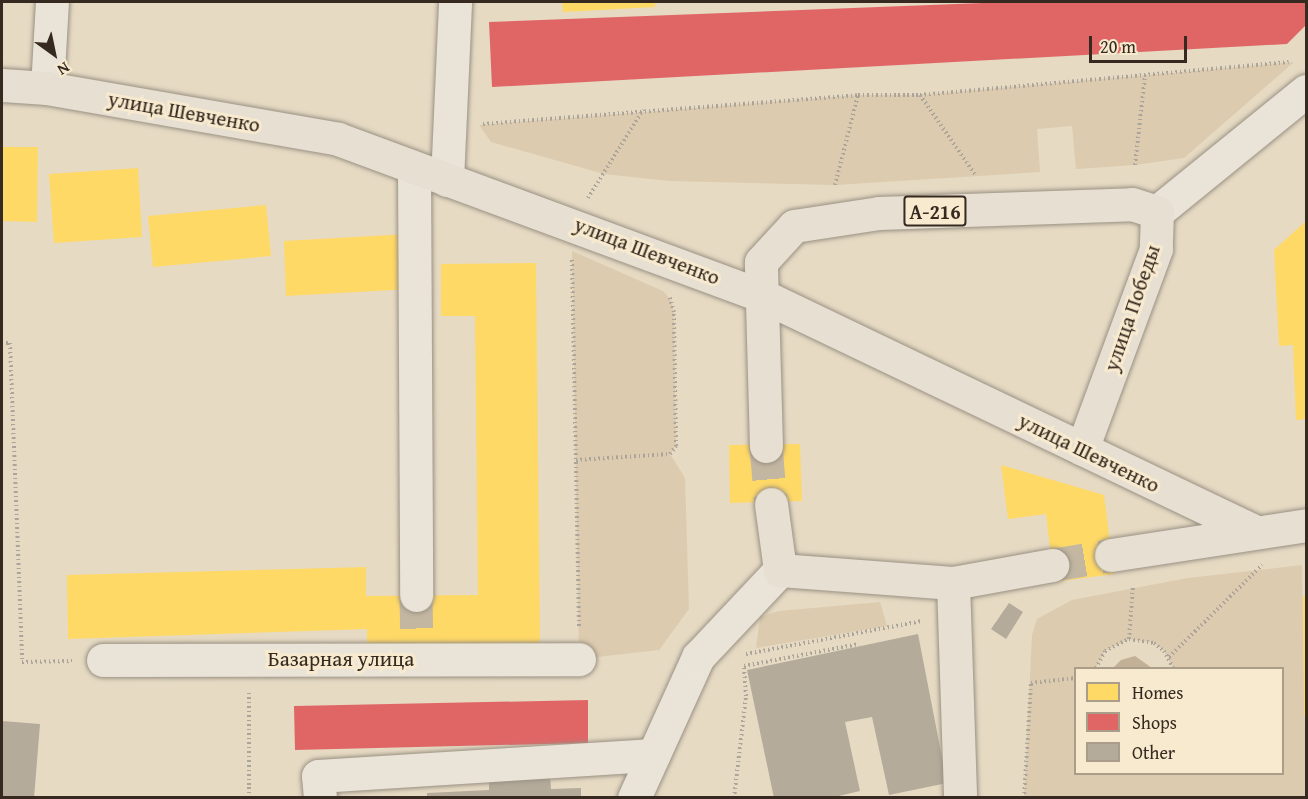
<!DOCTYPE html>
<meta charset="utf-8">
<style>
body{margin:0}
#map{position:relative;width:1308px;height:799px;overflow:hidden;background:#e6dac3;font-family:"Gentium Book Plus",serif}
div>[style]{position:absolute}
.green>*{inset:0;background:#dccbae}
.water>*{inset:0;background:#c2b196}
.homes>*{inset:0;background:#ffd966}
.shops>*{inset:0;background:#e06666}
.building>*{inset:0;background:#b4ab9b}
.minor-tunnel>*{height:33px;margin-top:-16.5px;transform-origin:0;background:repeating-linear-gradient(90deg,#c3b7a2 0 33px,transparent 0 49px)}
.major-tunnel>*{height:33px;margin-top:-16.5px;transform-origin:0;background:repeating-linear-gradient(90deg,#c3b7a2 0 33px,transparent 0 49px)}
.path>*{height:4px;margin-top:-2px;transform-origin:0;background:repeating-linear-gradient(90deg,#aaa49b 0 1.5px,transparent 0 4.5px)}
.roads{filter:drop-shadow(0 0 2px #9a9183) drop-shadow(0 0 2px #9a9183)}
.minor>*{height:33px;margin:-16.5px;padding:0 16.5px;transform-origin:16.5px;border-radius:16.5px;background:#eae4d8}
.major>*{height:33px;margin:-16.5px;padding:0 16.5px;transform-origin:16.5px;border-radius:16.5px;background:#e6dfd2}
span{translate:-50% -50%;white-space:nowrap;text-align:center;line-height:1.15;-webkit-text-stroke:6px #f8eacf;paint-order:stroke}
.shield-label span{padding:2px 4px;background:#f8eacf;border:2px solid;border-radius:4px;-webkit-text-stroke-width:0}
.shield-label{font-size:20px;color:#36291f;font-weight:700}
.street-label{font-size:21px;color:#36291f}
.frame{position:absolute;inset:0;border:3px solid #36291f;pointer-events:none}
.legend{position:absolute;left:1074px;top:667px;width:210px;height:108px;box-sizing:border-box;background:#f8eacf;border:2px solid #aa9d89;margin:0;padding:8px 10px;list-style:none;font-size:18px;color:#36291f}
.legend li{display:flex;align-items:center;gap:12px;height:30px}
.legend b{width:30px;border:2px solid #aa9d89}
.north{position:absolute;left:24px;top:24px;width:60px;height:60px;-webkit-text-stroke:4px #f8eacf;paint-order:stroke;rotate:147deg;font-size:16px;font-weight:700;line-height:24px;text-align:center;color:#36291f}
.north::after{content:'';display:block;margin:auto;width:21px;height:27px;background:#36291f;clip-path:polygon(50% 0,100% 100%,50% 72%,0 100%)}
.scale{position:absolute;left:1089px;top:36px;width:98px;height:27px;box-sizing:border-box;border:3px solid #36291f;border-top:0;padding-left:8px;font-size:18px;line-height:21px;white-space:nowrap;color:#36291f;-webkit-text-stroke:4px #f8eacf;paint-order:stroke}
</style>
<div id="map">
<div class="green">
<div style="clip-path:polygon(1294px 62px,1184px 158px,1135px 165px,1076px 169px,1072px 126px,1037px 129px,1040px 172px,835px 185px,669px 181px,604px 174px,491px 142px,479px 125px,858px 95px,920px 95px)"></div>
<div style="clip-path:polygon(572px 251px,663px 291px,671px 300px,674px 312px,676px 446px,670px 454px,685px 478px,689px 609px,659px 650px,579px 659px)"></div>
<div style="clip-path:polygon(evenodd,1302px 565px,1306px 797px,1024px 798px,1032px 635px,1037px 619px,1072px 600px,1188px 578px,1302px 565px,1129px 639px,1154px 643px,1164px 651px,1173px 668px,1282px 668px,1282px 774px,1076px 774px,1076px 668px,1096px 668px,1105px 651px,1129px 639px)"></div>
<div style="clip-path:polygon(880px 602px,887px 626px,756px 648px,760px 617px,779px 611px)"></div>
</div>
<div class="water">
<div style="clip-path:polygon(1135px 656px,1152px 668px,1113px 668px,1121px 660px)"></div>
</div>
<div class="homes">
<div style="clip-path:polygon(562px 2px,655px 2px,655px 7px,563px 12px)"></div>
<div style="clip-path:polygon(2px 147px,38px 147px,37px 222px,2px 221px)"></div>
<div style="clip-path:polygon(138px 168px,142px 237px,54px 243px,49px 174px)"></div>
<div style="clip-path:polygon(266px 205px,271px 256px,153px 267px,148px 216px)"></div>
<div style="clip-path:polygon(1306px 221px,1306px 419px,1296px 420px,1293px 345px,1279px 346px,1274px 250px)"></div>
<div style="clip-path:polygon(408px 234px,411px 289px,286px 296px,284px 241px)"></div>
<div style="clip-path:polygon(536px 263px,540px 651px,367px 653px,367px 629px,68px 639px,67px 575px,366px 567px,366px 596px,478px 595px,475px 316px,441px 316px,441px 264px)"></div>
<div style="clip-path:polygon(800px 444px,802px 501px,730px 503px,729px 445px)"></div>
<div style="clip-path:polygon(1001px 465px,1104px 495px,1114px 574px,1054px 582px,1046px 514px,1008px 519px)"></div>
<div style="clip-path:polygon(1303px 596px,1306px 596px,1306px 716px,1304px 716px)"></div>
</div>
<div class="shops">
<div style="clip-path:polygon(1008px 2px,1306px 2px,1306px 25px,1287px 44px,492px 87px,489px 22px)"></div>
<div style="clip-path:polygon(588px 700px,588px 743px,295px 750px,294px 706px)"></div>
</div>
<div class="building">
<div style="clip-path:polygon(1009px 603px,1023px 612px,1006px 639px,991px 629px)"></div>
<div style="clip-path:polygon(918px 634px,947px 783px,889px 795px,872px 717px,845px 722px,860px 791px,830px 798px,774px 798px,747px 670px)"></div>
<div style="clip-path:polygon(2px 721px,40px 724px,34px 798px,2px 798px)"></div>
<div style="clip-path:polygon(550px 774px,551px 789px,581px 788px,581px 798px,427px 798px,427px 793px,489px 790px,489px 777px)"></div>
</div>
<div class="minor-tunnel">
<div style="left:416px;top:595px;width:58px;rotate:89deg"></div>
</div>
<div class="major-tunnel">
<div style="left:766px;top:446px;width:58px;rotate:85.1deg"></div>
<div style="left:1052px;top:565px;width:60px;rotate:-9.6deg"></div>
</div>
<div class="path">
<div style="left:920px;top:95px;width:98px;rotate:55.3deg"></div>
<div style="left:483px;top:124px;width:376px;rotate:-4.4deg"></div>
<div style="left:858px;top:95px;width:62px"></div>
<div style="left:920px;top:95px;width:370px;rotate:-5.1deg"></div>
<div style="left:1135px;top:165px;width:90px;rotate:-83.6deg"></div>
<div style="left:835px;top:185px;width:93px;rotate:-75.7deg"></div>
<div style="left:588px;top:198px;width:104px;rotate:-58deg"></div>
<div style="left:572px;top:260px;width:368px;rotate:88.9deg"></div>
<div style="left:2px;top:343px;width:8px"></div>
<div style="left:10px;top:343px;width:319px;rotate:87.8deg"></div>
<div style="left:22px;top:662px;width:50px;rotate:-1.1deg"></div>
<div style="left:576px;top:460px;width:94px;rotate:-3.7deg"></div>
<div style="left:670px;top:454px;width:10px;rotate:-53deg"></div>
<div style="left:676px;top:446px;width:134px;rotate:-90.9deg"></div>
<div style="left:674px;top:312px;width:15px;rotate:-106deg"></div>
<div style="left:1129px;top:639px;width:53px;rotate:-85.7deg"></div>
<div style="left:746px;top:654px;width:179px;rotate:-10.6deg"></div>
<div style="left:1169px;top:657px;width:131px;rotate:-44.7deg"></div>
<div style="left:1096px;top:668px;width:19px;rotate:-62deg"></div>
<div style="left:1105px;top:651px;width:27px;rotate:-27deg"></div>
<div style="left:1129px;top:639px;width:25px;rotate:9deg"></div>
<div style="left:1154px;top:643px;width:13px;rotate:39deg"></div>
<div style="left:1164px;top:651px;width:19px;rotate:62deg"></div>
<div style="left:249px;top:798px;width:105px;rotate:-90deg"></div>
<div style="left:734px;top:798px;width:103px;rotate:-83.3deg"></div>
<div style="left:746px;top:696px;width:30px;rotate:-94deg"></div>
<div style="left:744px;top:666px;width:117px;rotate:-10.8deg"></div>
<div style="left:1024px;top:798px;width:115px;rotate:-86.5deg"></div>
<div style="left:1031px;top:683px;width:45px;rotate:-6.3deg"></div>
</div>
<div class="roads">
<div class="minor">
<div style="left:47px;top:88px;width:86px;rotate:-86.7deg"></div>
<div style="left:414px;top:168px;width:427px;rotate:89.7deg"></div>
<div style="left:447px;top:180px;width:178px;rotate:-87.4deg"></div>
<div style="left:1157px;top:212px;width:192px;rotate:-39.1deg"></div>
<div style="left:103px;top:660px;width:476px;rotate:-0.1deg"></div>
<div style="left:320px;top:798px;width:22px;rotate:-95deg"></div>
<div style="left:318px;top:776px;width:336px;rotate:-3.6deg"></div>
<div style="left:634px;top:798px;width:155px;rotate:-65.6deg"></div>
<div style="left:698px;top:657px;width:120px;rotate:-46.7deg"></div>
</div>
<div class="major">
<div style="left:2px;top:85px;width:45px;rotate:3.8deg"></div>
<div style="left:47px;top:88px;width:295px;rotate:9.9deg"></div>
<div style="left:338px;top:139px;width:453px;rotate:20.3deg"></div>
<div style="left:763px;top:296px;width:547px;rotate:25.58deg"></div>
<div style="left:766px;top:446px;width:184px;rotate:-91.6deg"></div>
<div style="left:761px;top:262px;width:49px;rotate:-47.5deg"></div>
<div style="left:794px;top:226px;width:86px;rotate:-8.7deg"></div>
<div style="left:879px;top:213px;width:253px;rotate:-2deg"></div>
<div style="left:1132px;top:204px;width:26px;rotate:18deg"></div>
<div style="left:1157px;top:212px;width:37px;rotate:92deg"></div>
<div style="left:1156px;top:249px;width:213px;rotate:110.3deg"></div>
<div style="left:771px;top:504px;width:67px;rotate:82.2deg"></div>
<div style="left:780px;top:570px;width:173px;rotate:4.3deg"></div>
<div style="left:953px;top:583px;width:101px;rotate:-10.3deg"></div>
<div style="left:1111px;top:555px;width:197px;rotate:-8.7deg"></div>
<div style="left:953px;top:583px;width:215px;rotate:88.1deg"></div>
</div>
</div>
<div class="shield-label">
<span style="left:935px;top:211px">А-216</span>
</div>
<div class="street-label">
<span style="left:184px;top:112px;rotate:10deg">улица Шевченко</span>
<span style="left:647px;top:251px;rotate:21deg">улица Шевченко</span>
<span style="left:1132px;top:308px;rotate:-71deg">улица Победы</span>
<span style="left:1089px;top:453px;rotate:26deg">улица Шевченко</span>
<span style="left:341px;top:659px">Базарная улица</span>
</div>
<div class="frame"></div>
<ul class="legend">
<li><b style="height:16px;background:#ffd966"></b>Homes</li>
<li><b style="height:16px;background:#e06666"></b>Shops</li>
<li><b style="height:16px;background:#b4ab9b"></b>Other</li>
</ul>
<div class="north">N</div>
<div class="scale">20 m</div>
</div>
